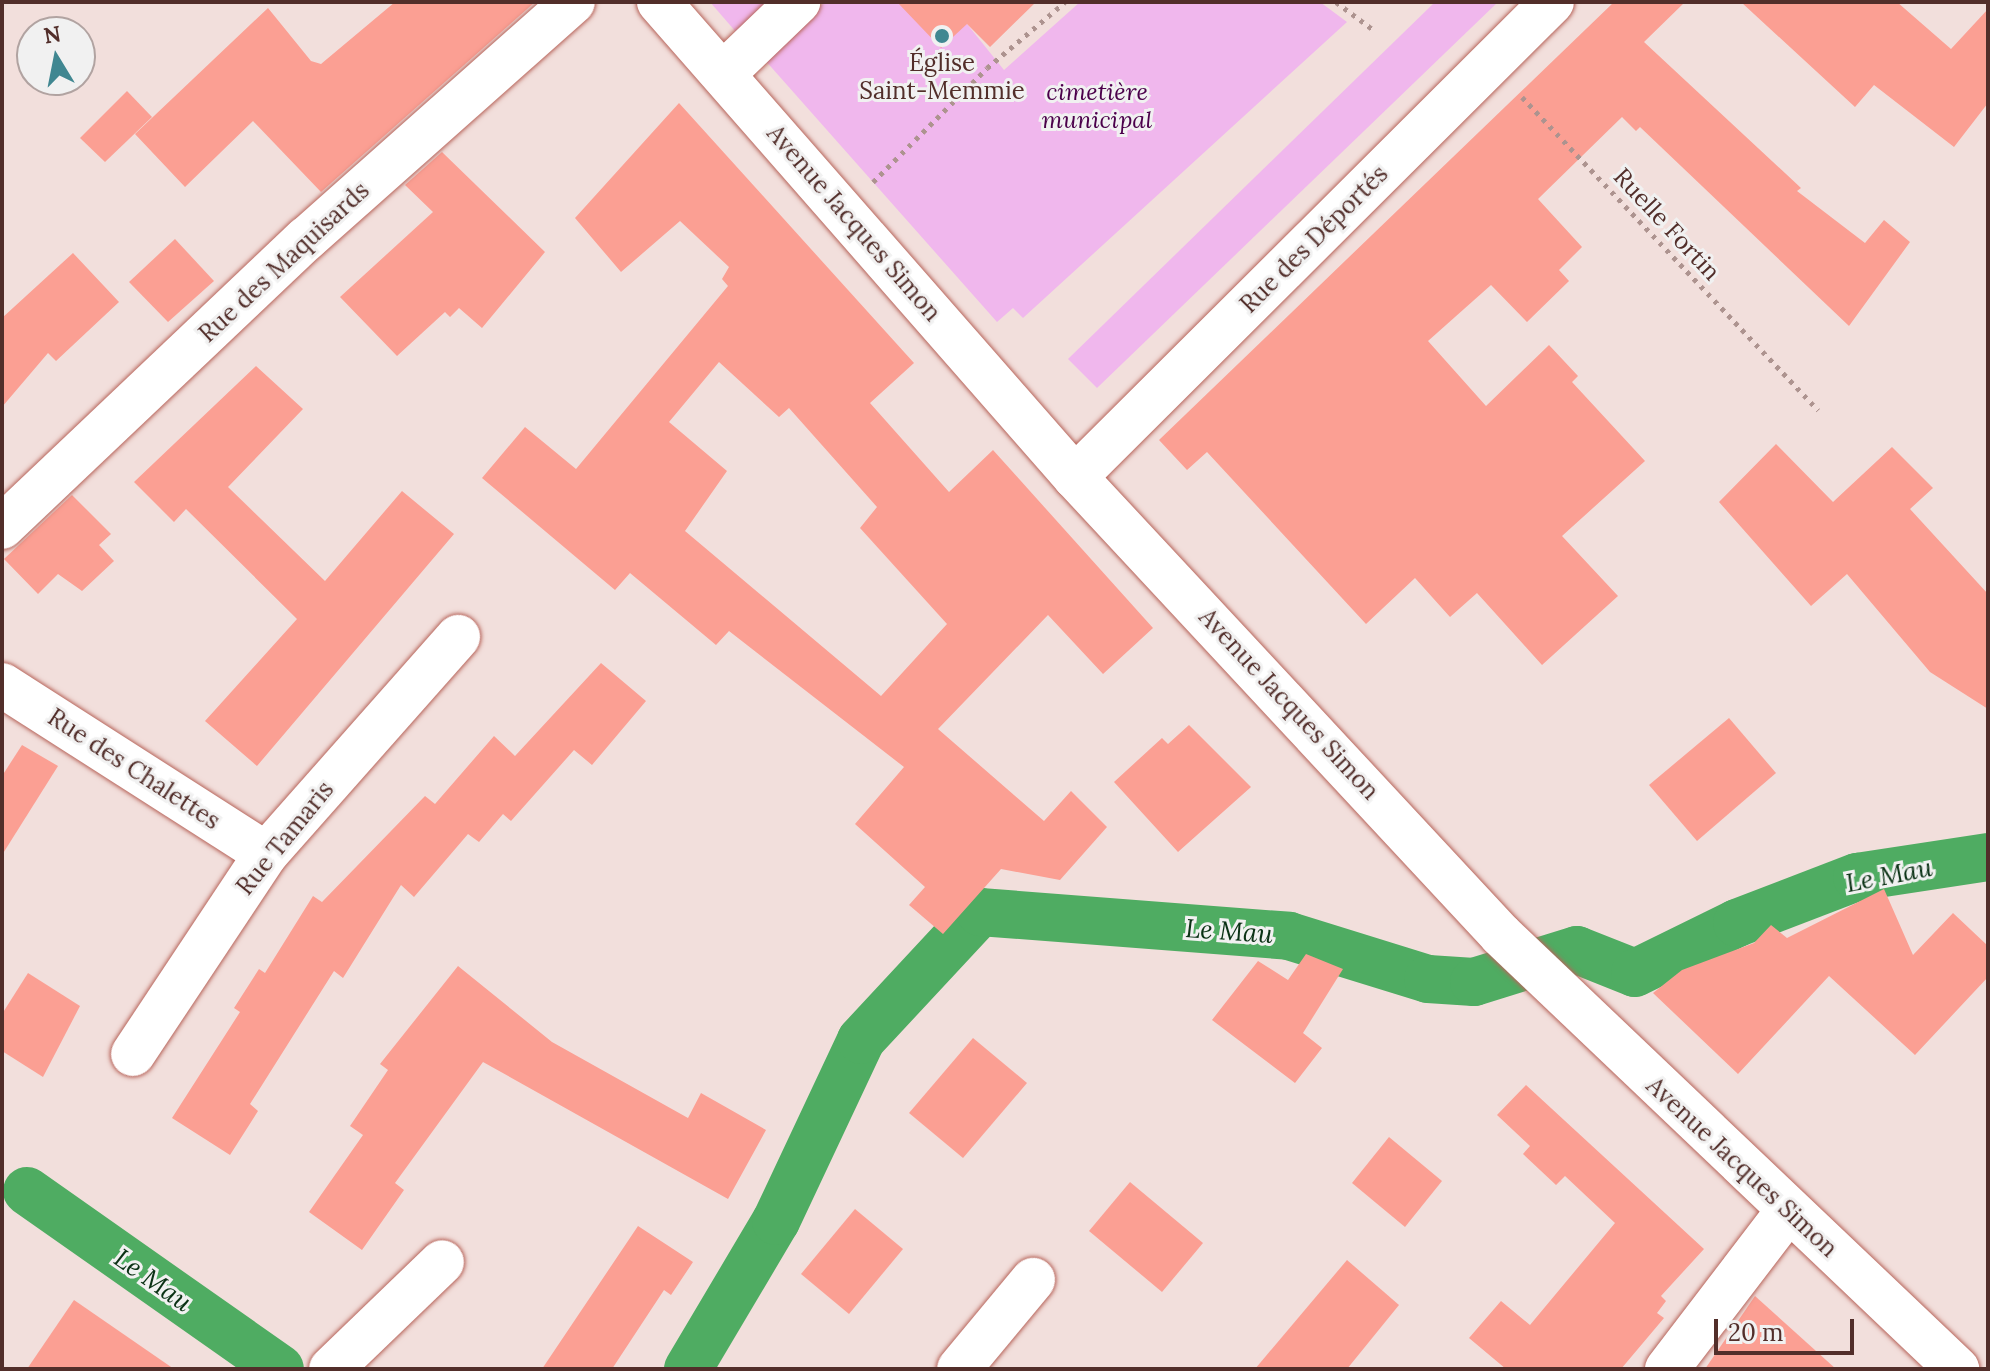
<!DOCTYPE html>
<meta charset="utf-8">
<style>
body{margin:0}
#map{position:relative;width:1990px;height:1371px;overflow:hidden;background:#f2dfdc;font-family:Lora,serif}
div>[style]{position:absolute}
.green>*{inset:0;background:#f0b7ed}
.canal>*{height:48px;margin:-24px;padding:0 24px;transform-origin:24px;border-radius:24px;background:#4fac62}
.building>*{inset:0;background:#fb9f93}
.path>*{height:5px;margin-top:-2.5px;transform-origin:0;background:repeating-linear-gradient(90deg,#ad938f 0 4px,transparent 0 10px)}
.roads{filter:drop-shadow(0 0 2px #b7655b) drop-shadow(0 0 2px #b7655b)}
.minor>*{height:44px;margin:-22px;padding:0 22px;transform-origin:22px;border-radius:22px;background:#fff}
.dots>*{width:22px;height:22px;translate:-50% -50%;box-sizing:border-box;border:4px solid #f1f1f1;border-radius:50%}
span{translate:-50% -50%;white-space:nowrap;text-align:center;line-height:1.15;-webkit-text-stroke:6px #f1f1f1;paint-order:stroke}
.poi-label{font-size:24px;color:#522e2a}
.park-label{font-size:24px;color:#4b004b;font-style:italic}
.street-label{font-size:24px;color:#522e2a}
.water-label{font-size:26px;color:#0b3215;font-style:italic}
.frame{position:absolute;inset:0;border:4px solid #522e2a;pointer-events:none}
.north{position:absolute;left:16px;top:16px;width:80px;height:80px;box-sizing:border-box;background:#f1f1f1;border:2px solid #b1a3a1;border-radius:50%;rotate:350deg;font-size:22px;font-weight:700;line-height:32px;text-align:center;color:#522e2a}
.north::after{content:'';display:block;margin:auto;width:28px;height:36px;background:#408791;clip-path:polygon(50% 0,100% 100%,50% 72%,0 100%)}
.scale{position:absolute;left:1714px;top:1319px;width:140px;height:36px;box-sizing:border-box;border:4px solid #522e2a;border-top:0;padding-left:10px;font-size:24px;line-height:28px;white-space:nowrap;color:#522e2a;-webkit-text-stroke:6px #f1f1f1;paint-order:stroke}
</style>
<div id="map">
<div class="green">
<div style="clip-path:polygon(710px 2px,769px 2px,736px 32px)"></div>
<div style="clip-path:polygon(825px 2px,919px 2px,967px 24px,1004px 70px,1080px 2px,1320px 2px,1347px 22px,1023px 318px,1013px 308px,997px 322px,764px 59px)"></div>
<div style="clip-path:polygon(1435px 2px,1498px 2px,1097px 388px,1068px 359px)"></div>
</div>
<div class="canal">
<div style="left:27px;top:1191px;width:309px;rotate:35.1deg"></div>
<div style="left:688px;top:1369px;width:172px;rotate:-59.3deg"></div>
<div style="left:776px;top:1221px;width:200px;rotate:-64.8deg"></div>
<div style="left:861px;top:1040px;width:175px;rotate:-47.1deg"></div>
<div style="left:980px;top:912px;width:310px;rotate:4.4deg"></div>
<div style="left:1289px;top:936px;width:145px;rotate:17.2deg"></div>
<div style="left:1428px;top:979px;width:46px;rotate:3.7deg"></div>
<div style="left:1474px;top:982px;width:108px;rotate:-17.3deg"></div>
<div style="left:1577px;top:950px;width:62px;rotate:21.6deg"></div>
<div style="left:1635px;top:973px;width:114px;rotate:-26.1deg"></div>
<div style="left:1737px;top:923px;width:129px;rotate:-21deg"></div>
<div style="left:1857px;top:877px;width:133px;rotate:-8.7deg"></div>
</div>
<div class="building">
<div style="clip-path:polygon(395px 2px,535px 2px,321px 192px,253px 121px,185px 187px,135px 134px,268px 8px,311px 61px,321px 64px)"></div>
<div style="clip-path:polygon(897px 2px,1036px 2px,990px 47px,967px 24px,941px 48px)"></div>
<div style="clip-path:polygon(1614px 2px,1685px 2px,1644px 42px,1801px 188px,1797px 191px,1865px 243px,1884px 220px,1910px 242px,1849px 326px,1640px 127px,1636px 131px,1622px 117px,1538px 199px,1582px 247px,1559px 270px,1569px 281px,1527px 322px,1491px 285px,1428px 341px,1486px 406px,1549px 345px,1578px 376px,1572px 382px,1645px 461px,1562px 536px,1618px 596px,1542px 665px,1477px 593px,1450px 617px,1415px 578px,1366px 624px,1207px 452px,1187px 470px,1159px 440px)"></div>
<div style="clip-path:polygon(1741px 2px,1897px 2px,1951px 49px,1988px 9px,1988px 103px,1954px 147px,1874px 85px,1855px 107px)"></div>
<div style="clip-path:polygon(127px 91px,152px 117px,105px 162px,80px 138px)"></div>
<div style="clip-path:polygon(evenodd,679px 103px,914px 363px,870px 403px,949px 492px,993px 450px,1153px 628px,1103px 674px,1048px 615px,938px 729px,1044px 821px,1071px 791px,1107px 827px,1060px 880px,1001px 869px,943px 934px,909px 905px,925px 887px,855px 824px,904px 767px,729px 631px,716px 645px,630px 573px,615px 590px,482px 478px,525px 427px,576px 469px,728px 286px,722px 279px,729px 267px,680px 221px,621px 272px,575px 218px,679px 103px,719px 362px,779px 417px,789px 408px,877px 507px,860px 528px,947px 624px,881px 696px,685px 531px,727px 471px,669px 422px,719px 362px)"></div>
<div style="clip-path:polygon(442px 152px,545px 252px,482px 328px,459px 308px,450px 317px,445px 312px,397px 356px,340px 297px,433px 212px,405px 185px)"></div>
<div style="clip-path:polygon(175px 239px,214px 281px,168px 322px,129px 282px)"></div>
<div style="clip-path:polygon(73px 253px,119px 302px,56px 361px,48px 353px,2px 407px,2px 318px)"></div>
<div style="clip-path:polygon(256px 366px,303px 409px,228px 487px,325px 581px,402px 491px,454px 534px,257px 766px,205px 721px,297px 619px,186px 509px,174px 522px,134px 482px)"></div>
<div style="clip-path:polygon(1776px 444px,1833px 502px,1892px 447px,1933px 488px,1910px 509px,1988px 594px,1988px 709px,1930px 672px,1847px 574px,1811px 606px,1719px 502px)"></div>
<div style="clip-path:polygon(72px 495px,111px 534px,99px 545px,114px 561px,82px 591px,58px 574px,38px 594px,4px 559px)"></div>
<div style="clip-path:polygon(601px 663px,646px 701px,592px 765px,574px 750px,511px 821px,503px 814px,479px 842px,468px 834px,414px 897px,401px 885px,343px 978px,334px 971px,250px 1104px,258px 1111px,230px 1155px,172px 1118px,240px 1012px,234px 1008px,259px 969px,265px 973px,313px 896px,322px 902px,425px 796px,435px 804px,494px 736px,515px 756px)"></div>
<div style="clip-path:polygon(1729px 718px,1776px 773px,1697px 841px,1649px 785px)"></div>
<div style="clip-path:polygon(1189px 725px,1251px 787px,1178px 852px,1114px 782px,1162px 738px,1168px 744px)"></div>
<div style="clip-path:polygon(22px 745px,58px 766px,2px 855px,2px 776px)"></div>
<div style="clip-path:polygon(1884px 889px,1913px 955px,1953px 913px,1988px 946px,1988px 977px,1915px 1055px,1829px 976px,1738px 1074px,1653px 993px,1682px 970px,1754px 943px,1771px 925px,1787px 938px)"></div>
<div style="clip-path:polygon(1306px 954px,1343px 969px,1303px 1033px,1322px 1048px,1295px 1083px,1212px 1020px,1258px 961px,1288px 980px)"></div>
<div style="clip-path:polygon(458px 966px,552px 1042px,688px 1118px,701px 1093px,766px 1130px,728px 1199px,483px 1062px,395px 1183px,404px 1190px,362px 1250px,309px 1212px,363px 1135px,350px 1126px,388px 1070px,380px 1064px)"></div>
<div style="clip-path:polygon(28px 973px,80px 1006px,43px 1077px,2px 1051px,2px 1014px)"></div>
<div style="clip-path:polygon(973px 1038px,1027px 1083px,963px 1158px,909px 1113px)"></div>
<div style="clip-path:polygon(1526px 1085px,1704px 1249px,1661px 1296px,1666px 1301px,1657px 1313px,1664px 1318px,1621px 1369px,1506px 1369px,1469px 1338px,1501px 1301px,1530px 1325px,1615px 1223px,1565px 1176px,1556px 1185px,1523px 1154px,1530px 1146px,1497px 1115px)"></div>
<div style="clip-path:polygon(1389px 1137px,1442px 1181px,1405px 1227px,1352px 1183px)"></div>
<div style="clip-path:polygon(1130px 1182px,1203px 1243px,1162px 1292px,1089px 1231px)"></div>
<div style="clip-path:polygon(855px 1209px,903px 1249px,849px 1314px,801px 1274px)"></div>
<div style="clip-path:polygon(638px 1226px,693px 1262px,671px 1295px,664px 1290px,612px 1369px,542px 1369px)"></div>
<div style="clip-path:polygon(1347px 1260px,1399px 1305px,1347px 1369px,1255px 1369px)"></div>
<div style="clip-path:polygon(1755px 1296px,1836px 1369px,1705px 1369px)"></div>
<div style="clip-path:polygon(74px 1300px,174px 1369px,27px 1369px)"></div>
</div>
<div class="path">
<div style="left:1336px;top:2px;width:49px;rotate:36.6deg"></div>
<div style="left:1522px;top:97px;width:431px;rotate:46.6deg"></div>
<div style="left:873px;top:182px;width:161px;rotate:-45deg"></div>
<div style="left:987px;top:68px;width:102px;rotate:-40.2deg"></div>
</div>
<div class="roads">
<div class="minor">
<div style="left:659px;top:2px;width:631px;rotate:48.79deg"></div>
<div style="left:1075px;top:477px;width:625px;rotate:47.07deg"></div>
<div style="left:1501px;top:935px;width:630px;rotate:43.58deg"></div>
<div style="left:724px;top:73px;width:103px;rotate:-43.8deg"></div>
<div style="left:1075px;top:477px;width:673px;rotate:-44.88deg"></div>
<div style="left:2px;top:527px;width:419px;rotate:-43.5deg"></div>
<div style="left:306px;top:239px;width:357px;rotate:-41.6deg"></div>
<div style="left:2px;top:685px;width:313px;rotate:32.6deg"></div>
<div style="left:133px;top:1054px;width:240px;rotate:-56.4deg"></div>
<div style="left:266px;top:854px;width:290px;rotate:-48.5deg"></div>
<div style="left:331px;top:1369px;width:154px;rotate:-43.9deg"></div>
<div style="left:959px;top:1369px;width:116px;rotate:-50.3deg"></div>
<div style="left:1667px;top:1369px;width:199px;rotate:-52.6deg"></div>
</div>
</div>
<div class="dots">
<div style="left:942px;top:36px;background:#408791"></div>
</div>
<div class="poi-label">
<span style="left:942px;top:77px">Église<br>Saint-Memmie</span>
</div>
<div class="park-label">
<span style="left:1097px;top:106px">cimetière<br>municipal</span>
</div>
<div class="street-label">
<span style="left:854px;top:223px;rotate:49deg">Avenue Jacques Simon</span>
<span style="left:1667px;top:224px;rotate:47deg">Ruelle Fortin</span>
<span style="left:1314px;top:239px;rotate:-45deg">Rue des Déportés</span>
<span style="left:284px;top:262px;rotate:-43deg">Rue des Maquisards</span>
<span style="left:1289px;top:704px;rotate:47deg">Avenue Jacques Simon</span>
<span style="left:134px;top:769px;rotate:33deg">Rue des Chalettes</span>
<span style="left:285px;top:838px;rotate:-51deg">Rue Tamaris</span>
<span style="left:1742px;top:1167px;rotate:43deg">Avenue Jacques Simon</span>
</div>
<div class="water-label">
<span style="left:1889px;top:875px;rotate:-11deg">Le Mau</span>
<span style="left:1229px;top:931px;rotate:4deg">Le Mau</span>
<span style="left:153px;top:1280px;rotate:35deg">Le Mau</span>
</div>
<div class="frame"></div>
<div class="north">N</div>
<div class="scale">20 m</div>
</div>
